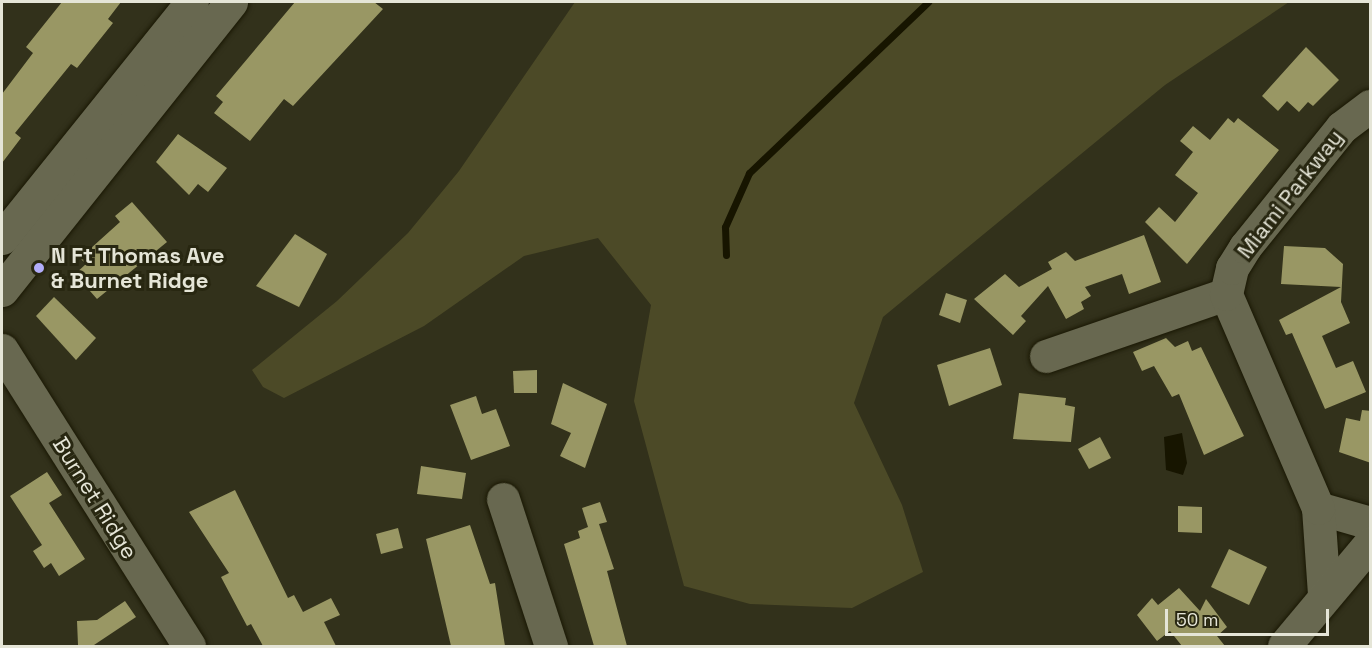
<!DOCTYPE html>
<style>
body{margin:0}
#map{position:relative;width:1372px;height:648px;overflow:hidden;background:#32311b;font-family:"Space Grotesk",sans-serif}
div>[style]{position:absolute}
.green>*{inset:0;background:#4c4a27}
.water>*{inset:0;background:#171500}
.stream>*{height:7px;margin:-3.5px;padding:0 3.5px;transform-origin:3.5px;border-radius:3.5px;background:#171500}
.building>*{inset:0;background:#999764}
.roads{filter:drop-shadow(0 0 2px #1a1804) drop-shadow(0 0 2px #1a1804)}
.minor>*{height:33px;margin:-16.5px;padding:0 16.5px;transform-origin:16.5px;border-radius:16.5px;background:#686850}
.dots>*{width:16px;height:16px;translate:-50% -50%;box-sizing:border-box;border:3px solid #282711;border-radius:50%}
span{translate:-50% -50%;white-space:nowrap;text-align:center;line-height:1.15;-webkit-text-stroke:6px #282711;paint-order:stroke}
.street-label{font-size:22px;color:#e5e5d7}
.poi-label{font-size:22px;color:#e5e5d7;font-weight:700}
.left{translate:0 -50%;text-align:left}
.frame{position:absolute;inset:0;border:3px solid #e5e5d7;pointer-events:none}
.scale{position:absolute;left:1165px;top:609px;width:164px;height:27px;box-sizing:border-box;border:3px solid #e5e5d7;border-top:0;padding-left:8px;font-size:18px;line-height:21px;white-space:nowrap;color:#e5e5d7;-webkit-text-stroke:4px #282711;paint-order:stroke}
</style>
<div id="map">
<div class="green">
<div style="clip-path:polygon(575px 2px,1289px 2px,1165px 85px,883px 317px,854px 403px,902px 505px,923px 572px,852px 608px,750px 604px,684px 586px,634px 401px,651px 305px,598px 238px,524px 256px,424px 326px,284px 398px,263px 387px,252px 370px,337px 301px,408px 233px,459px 171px)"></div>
</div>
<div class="water">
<div style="clip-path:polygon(1182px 433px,1187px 463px,1183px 475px,1166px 470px,1164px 437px)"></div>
</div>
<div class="stream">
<div style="left:726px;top:255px;width:28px;rotate:-92deg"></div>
<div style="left:725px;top:227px;width:59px;rotate:-66deg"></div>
<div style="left:749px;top:173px;width:248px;rotate:-43.7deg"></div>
</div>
<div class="building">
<div style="clip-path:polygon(62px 2px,121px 2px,108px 19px,113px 23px,77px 68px,71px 64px,15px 133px,21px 138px,2px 163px,2px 94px,33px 53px,26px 47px)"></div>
<div style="clip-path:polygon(295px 2px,374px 2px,383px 9px,293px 106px,284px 99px,250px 141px,214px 113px,223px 102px,216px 96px)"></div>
<div style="clip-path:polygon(1306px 47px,1339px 80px,1313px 106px,1308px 102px,1299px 112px,1287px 101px,1278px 111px,1262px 96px)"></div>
<div style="clip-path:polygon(1228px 118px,1234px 123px,1238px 118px,1279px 150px,1187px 264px,1145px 222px,1159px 207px,1175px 222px,1198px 193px,1175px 175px,1193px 152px,1180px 141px,1193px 126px,1210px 140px)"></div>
<div style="clip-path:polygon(178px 134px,227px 168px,208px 192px,198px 184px,189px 195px,156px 162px)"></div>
<div style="clip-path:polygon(132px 202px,167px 242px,97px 299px,75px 274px,86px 264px,80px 258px,120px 222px,115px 216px)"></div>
<div style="clip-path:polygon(295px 234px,327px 254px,299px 307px,256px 286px)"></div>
<div style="clip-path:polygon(1144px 235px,1161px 282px,1129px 294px,1122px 274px,1085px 287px,1091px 296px,1081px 302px,1084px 309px,1066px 319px,1048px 286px,1021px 316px,1026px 321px,1013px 335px,974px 299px,1005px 274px,1019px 287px,1052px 269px,1048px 262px,1066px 252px,1075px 261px)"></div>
<div style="clip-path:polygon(1284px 246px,1325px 248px,1343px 264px,1341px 302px,1350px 323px,1322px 336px,1336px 368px,1353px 361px,1366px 392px,1325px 409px,1292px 333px,1286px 335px,1279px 320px,1341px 287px,1281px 284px)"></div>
<div style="clip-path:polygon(946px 293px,967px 300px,960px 323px,939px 315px)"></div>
<div style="clip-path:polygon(54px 297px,96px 338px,76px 360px,36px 316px)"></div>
<div style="clip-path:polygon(1166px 338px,1175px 347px,1188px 341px,1192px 351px,1201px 347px,1244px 436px,1204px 455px,1179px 394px,1172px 397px,1154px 366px,1142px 371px,1133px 352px)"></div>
<div style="clip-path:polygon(990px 348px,1002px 385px,949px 406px,937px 365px)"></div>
<div style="clip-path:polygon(537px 370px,537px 393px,514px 393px,513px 371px)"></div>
<div style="clip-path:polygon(563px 383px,607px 404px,585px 468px,560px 456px,571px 433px,551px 424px)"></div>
<div style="clip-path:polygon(1019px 393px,1066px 398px,1065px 405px,1075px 407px,1071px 442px,1013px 439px)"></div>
<div style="clip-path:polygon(476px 396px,482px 414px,496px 409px,510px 446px,471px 460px,450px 405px)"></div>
<div style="clip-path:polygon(1362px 410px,1371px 411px,1371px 463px,1339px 452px,1346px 418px,1360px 421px)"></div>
<div style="clip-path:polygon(1100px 437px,1111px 458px,1089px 469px,1078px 449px)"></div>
<div style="clip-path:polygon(421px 466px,466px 473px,462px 499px,417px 494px)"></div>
<div style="clip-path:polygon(47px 472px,62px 495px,49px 503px,85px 559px,59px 576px,51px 563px,44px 568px,33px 551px,42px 545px,10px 496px)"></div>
<div style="clip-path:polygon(235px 490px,288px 598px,294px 595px,303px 612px,331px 598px,340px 615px,324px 622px,336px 646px,263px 646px,251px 624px,247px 626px,221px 577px,229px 573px,189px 512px)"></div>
<div style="clip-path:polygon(600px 502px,607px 522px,599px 524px,614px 569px,607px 571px,627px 646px,594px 646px,564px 544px,580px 538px,578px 531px,588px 527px,582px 508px)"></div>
<div style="clip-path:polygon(1178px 506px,1202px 507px,1202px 533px,1178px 532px)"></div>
<div style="clip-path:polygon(470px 525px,490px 584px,495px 583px,505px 646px,451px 646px,426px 539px)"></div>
<div style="clip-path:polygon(398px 528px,403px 548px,381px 554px,376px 534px)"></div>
<div style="clip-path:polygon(1229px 549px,1267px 567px,1249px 605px,1211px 587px)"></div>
<div style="clip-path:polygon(1179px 588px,1200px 611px,1206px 599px,1227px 627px,1217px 636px,1225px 646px,1182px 646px,1170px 631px,1157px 641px,1137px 615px,1152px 598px,1158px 605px)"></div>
<div style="clip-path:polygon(125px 601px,136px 617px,94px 645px,78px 645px,77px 621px,97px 620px)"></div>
</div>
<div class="roads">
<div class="minor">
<div style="left:2px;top:238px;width:303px;rotate:-51.2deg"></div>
<div style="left:2px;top:290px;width:368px;rotate:-51.5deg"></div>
<div style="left:2px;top:350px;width:350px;rotate:57.7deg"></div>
<div style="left:1046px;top:356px;width:190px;rotate:-19deg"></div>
<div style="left:503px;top:499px;width:155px;rotate:71.9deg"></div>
<div style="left:1318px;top:508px;width:54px;rotate:16.1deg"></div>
<div style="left:1324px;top:594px;width:86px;rotate:-94deg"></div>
<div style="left:1318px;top:508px;width:233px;rotate:-113.3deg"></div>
<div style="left:1226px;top:294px;width:27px;rotate:-77deg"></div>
<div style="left:1232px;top:268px;width:25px;rotate:-58deg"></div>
<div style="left:1245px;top:247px;width:154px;rotate:-51.1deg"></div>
<div style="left:1342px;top:127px;width:35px;rotate:-37deg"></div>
<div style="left:1284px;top:646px;width:134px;rotate:-50.1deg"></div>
</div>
</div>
<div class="dots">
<div style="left:39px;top:268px;background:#b2adf9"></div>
</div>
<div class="street-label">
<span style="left:1290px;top:194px;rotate:-52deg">Miami Parkway</span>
<span style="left:95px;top:498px;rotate:58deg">Burnet Ridge</span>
</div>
<div class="poi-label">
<span class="left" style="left:51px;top:268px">N Ft Thomas Ave<br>&amp; Burnet Ridge</span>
</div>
<div class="frame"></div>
<div class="scale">50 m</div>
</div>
